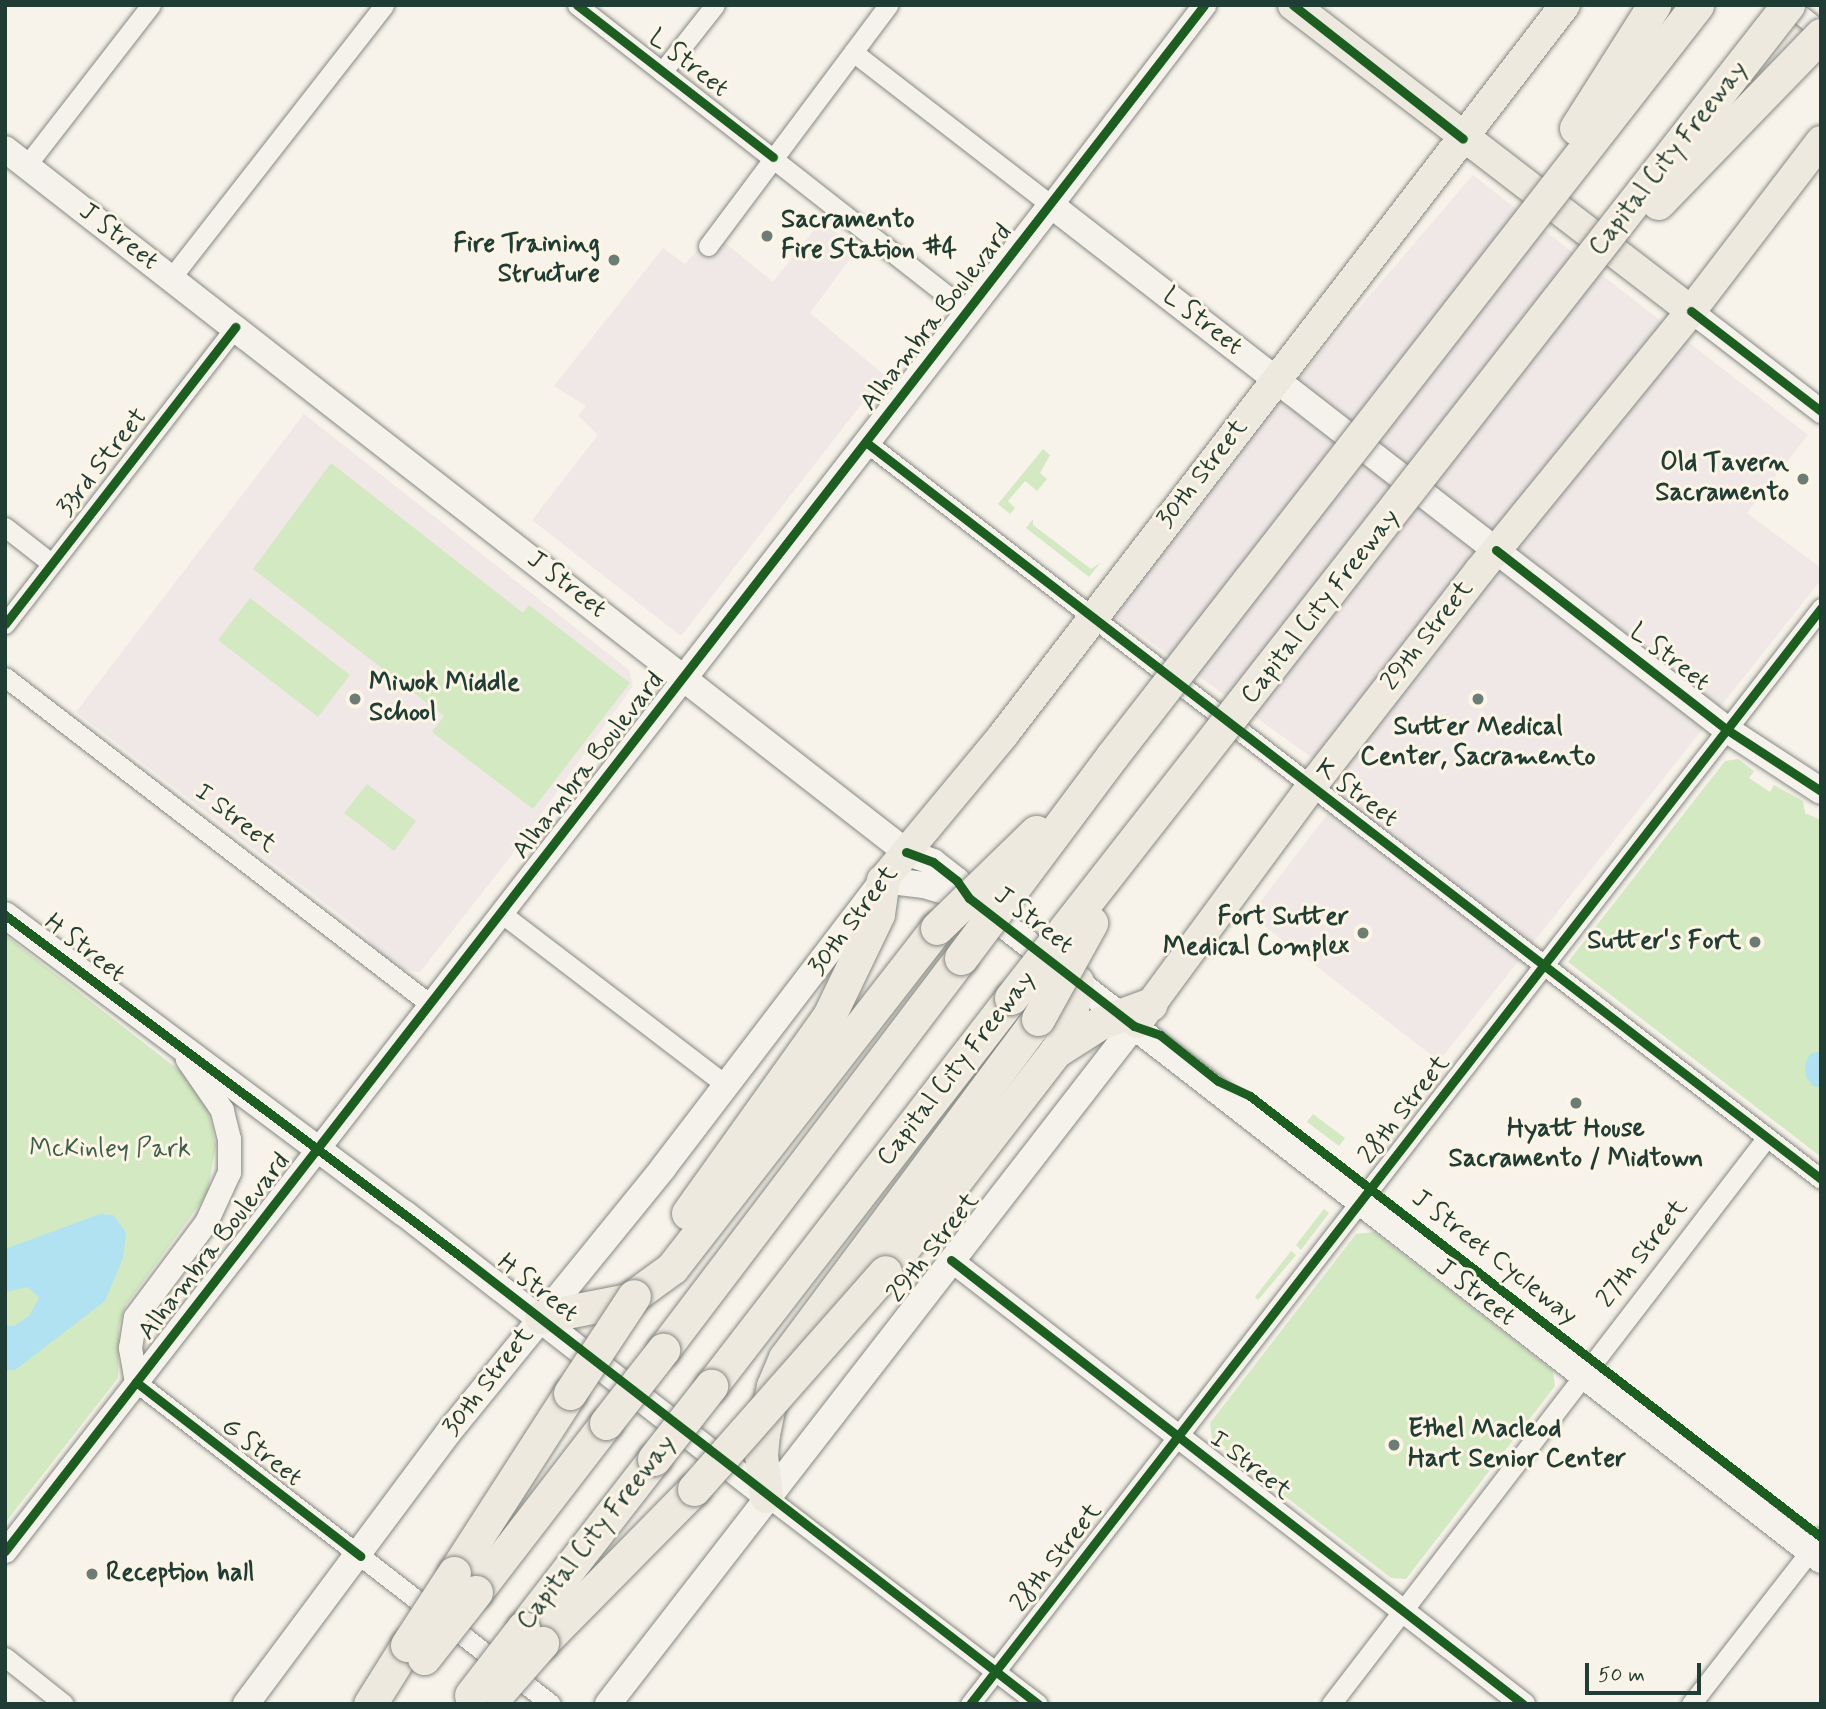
<!DOCTYPE html>
<style>
body{margin:0}
#map{position:relative;width:1826px;height:1709px;overflow:hidden;background:#f7f3ea;font-family:Mynerve,sans-serif}
div>[style]{position:absolute}
.built>*{inset:0;background:#efe8e6}
.green>*{inset:0;background:#d2e9c1}
.water>*{inset:0;background:#b1e2f2}
.roads{filter:drop-shadow(0 0 2px #868984) drop-shadow(0 0 2px #868984)}
.minor>*{height:19px;margin:-9.5px;padding:0 9.5px;transform-origin:9.5px;border-radius:9.5px;background:#f5f2ec}
.tertiary>*{height:23px;margin:-11.5px;padding:0 11.5px;transform-origin:11.5px;border-radius:11.5px;background:#f5f2ec}
.secondary>*{height:26px;margin:-13px;padding:0 13px;transform-origin:13px;border-radius:13px;background:#f5f2ec}
.primary>*{height:30px;margin:-15px;padding:0 15px;transform-origin:15px;border-radius:15px;background:#eee9df}
.motorway>*{height:33px;margin:-16.5px;padding:0 16.5px;transform-origin:16.5px;border-radius:16.5px;background:#eee9df}
.bridges{filter:drop-shadow(0 0 2px #868984) drop-shadow(0 0 2px #868984)}
.motorway-bridge>*{height:33px;margin:-16.5px;padding:0 16.5px;transform-origin:16.5px;border-radius:16.5px;background:#eee9df}
.cycleway>*{height:9px;margin:-4.5px;padding:0 4.5px;transform-origin:4.5px;border-radius:4.5px;background:#1b5e20}
.dots>*{width:19px;height:19px;translate:-50% -50%;box-sizing:border-box;border:4px solid #fcf5e5;border-radius:50%}
span{translate:-50% -50%;white-space:nowrap;text-align:center;line-height:1.15;-webkit-text-stroke:6px #fcf5e5;paint-order:stroke}
.street-label{font-size:26px;color:#1f3d34}
.poi-label{font-size:26px;color:#1f3d34;font-weight:700}
.left{translate:0 -50%;text-align:left}
.right{translate:-100% -50%;text-align:right}
.park-label{font-size:26px;color:#3d5e4a}
.frame{position:absolute;inset:0;border:7px solid #1f3d34;pointer-events:none}
.scale{position:absolute;left:1585px;top:1663px;width:116px;height:32px;box-sizing:border-box;border:4px solid #1f3d34;border-top:0;padding-left:9px;font-size:21px;line-height:24px;white-space:nowrap;color:#1f3d34;-webkit-text-stroke:5px #fcf5e5;paint-order:stroke}
</style>
<div id="map">
<div class="built">
<div style="clip-path:polygon(1473px 175px,1808px 435px,1747px 513px,1821px 568px,1821px 580px,1439px 1061px,1250px 915px,1350px 785px,1109px 612px,1215px 476px)"></div>
<div style="clip-path:polygon(821px 221px,857px 249px,810px 313px,884px 375px,681px 636px,532px 520px,598px 435px,578px 416px,586px 406px,554px 386px,663px 248px,685px 264px,713px 233px,773px 282px)"></div>
<div style="clip-path:polygon(304px 414px,629px 670px,633px 686px,508px 860px,420px 972px,404px 970px,377px 952px,365px 934px,76px 712px)"></div>
</div>
<div class="green">
<div style="clip-path:polygon(1043px 449px,1050px 455px,1040px 473px,1047px 479px,1037px 491px,1025px 481px,1008px 501px,1015px 508px,1010px 514px,998px 504px)"></div>
<div style="clip-path:polygon(331px 463px,523px 613px,529px 605px,630px 683px,533px 809px,432px 732px,444px 716px,253px 569px)"></div>
<div style="clip-path:polygon(1033px 519px,1033px 525px,1091px 569px,1100px 563px,1089px 577px,1026px 528px)"></div>
<div style="clip-path:polygon(250px 598px,350px 675px,318px 717px,218px 640px)"></div>
<div style="clip-path:polygon(1738px 759px,1754px 771px,1749px 778px,1770px 792px,1774px 785px,1803px 801px,1805px 813px,1821px 820px,1821px 1157px,1568px 962px,1725px 761px)"></div>
<div style="clip-path:polygon(367px 784px,416px 821px,394px 851px,344px 813px)"></div>
<div style="clip-path:polygon(5px 935px,184px 1074px,207px 1107px,216px 1146px,207px 1194px,126px 1305px,119px 1326px,118px 1378px,5px 1523px)"></div>
<div style="clip-path:polygon(1313px 1114px,1345px 1138px,1339px 1146px,1307px 1122px)"></div>
<div style="clip-path:polygon(1324px 1209px,1329px 1213px,1301px 1250px,1296px 1245px)"></div>
<div style="clip-path:polygon(1374px 1232px,1553px 1371px,1555px 1386px,1406px 1579px,1391px 1578px,1212px 1440px,1210px 1423px,1356px 1234px)"></div>
<div style="clip-path:polygon(1291px 1251px,1296px 1255px,1258px 1300px,1255px 1297px)"></div>
</div>
<div class="water">
<div style="clip-path:polygon(1821px 1051px,1821px 1087px,1813px 1086px,1806px 1077px,1805px 1064px,1810px 1054px)"></div>
<div style="clip-path:polygon(100px 1214px,113px 1215px,126px 1232px,123px 1258px,105px 1301px,15px 1370px,5px 1370px,5px 1326px,14px 1326px,29px 1316px,39px 1298px,28px 1287px,5px 1292px,5px 1249px)"></div>
</div>
<div class="roads">
<div class="minor">
<div style="left:577px;top:5px;width:497px;rotate:38.1deg"></div>
<div style="left:1788px;top:5px;width:42px;rotate:38.2deg"></div>
<div style="left:853px;top:52px;width:250px;rotate:37.7deg"></div>
<div style="left:662px;top:72px;width:85px;rotate:-51.7deg"></div>
<div style="left:26px;top:166px;width:204px;rotate:-52.2deg"></div>
<div style="left:708px;top:246px;width:301px;rotate:-53.2deg"></div>
<div style="left:171px;top:278px;width:346px;rotate:-52deg"></div>
<div style="left:867px;top:443px;width:1205px;rotate:37.65deg"></div>
<div style="left:5px;top:527px;width:58px;rotate:38deg"></div>
<div style="left:5px;top:624px;width:376px;rotate:-52.2deg"></div>
<div style="left:5px;top:677px;width:536px;rotate:37.58deg"></div>
<div style="left:501px;top:913px;width:285px;rotate:37.4deg"></div>
<div style="left:136px;top:1382px;width:525px;rotate:37.81deg"></div>
<div style="left:766px;top:1496px;width:342px;rotate:37.4deg"></div>
<div style="left:5px;top:1657px;width:75px;rotate:38.5deg"></div>
<div style="left:970px;top:1704px;width:1388px;rotate:-52.17deg"></div>
<div style="left:1331px;top:1704px;width:715px;rotate:-52.44deg"></div>
<div style="left:1691px;top:1704px;width:212px;rotate:-52.1deg"></div>
</div>
<div class="tertiary">
<div style="left:1051px;top:205px;width:252px;rotate:-52.6deg"></div>
<div style="left:1691px;top:311px;width:164px;rotate:37.6deg"></div>
<div style="left:951px;top:1260px;width:724px;rotate:37.82deg"></div>
<div style="left:136px;top:1382px;width:35px;rotate:-100deg"></div>
<div style="left:130px;top:1348px;width:31px;rotate:-81deg"></div>
<div style="left:135px;top:1317px;width:119px;rotate:-53.2deg"></div>
<div style="left:206px;top:1222px;width:55px;rotate:-65.3deg"></div>
<div style="left:229px;top:1172px;width:33px;rotate:-90deg"></div>
<div style="left:229px;top:1139px;width:30px;rotate:-104deg"></div>
<div style="left:222px;top:1110px;width:62px;rotate:-124.5deg"></div>
<div style="left:5px;top:1551px;width:1106px;rotate:-52.13deg"></div>
</div>
<div class="secondary">
<div style="left:5px;top:149px;width:1143px;rotate:37.96deg"></div>
<div style="left:906px;top:852px;width:29px;rotate:20deg"></div>
<div style="left:933px;top:862px;width:31px;rotate:38deg"></div>
<div style="left:957px;top:881px;width:21px;rotate:55deg"></div>
<div style="left:969px;top:898px;width:1079px;rotate:37.85deg"></div>
<div style="left:684px;top:678px;width:599px;rotate:-52.19deg"></div>
<div style="left:1051px;top:205px;width:855px;rotate:37.82deg"></div>
<div style="left:1726px;top:729px;width:113px;rotate:33.1deg"></div>
<div style="left:5px;top:915px;width:498px;rotate:36.8deg"></div>
<div style="left:404px;top:1213px;width:459px;rotate:38deg"></div>
<div style="left:246px;top:1704px;width:338px;rotate:-53.3deg"></div>
<div style="left:448px;top:1433px;width:341px;rotate:-50.9deg"></div>
<div style="left:663px;top:1168px;width:362px;rotate:-52.6deg"></div>
<div style="left:883px;top:880px;width:41px;rotate:7deg"></div>
<div style="left:924px;top:885px;width:46px;rotate:16.5deg"></div>
<div style="left:608px;top:1704px;width:858px;rotate:-52.2deg"></div>
</div>
<div class="primary">
<div style="left:1293px;top:5px;width:502px;rotate:37.55deg"></div>
<div style="left:883px;top:880px;width:190px;rotate:-50.3deg"></div>
<div style="left:1004px;top:734px;width:920px;rotate:-52.42deg"></div>
<div style="left:1137px;top:1023px;width:293px;rotate:-53.6deg"></div>
<div style="left:1311px;top:787px;width:275px;rotate:-52.1deg"></div>
<div style="left:1480px;top:570px;width:334px;rotate:-50.8deg"></div>
<div style="left:1691px;top:311px;width:214px;rotate:-52.6deg"></div>
</div>
<div class="motorway">
<div style="left:1056px;top:1051px;width:52px;rotate:-32.5deg"></div>
<div style="left:1100px;top:1023px;width:54px;rotate:-20.4deg"></div>
<div style="left:688px;top:1213px;width:242px;rotate:-54.4deg"></div>
<div style="left:829px;top:1016px;width:113px;rotate:-64.3deg"></div>
<div style="left:878px;top:914px;width:34px;rotate:-82deg"></div>
<div style="left:885px;top:1272px;width:279px;rotate:-52.3deg"></div>
<div style="left:1056px;top:1051px;width:23px;rotate:-59deg"></div>
<div style="left:1068px;top:1031px;width:50px;rotate:-79.6deg"></div>
<div style="left:541px;top:1317px;width:89px;rotate:-11.1deg"></div>
<div style="left:628px;top:1300px;width:54px;rotate:-36deg"></div>
<div style="left:672px;top:1268px;width:431px;rotate:-52.1deg"></div>
<div style="left:663px;top:1350px;width:492px;rotate:-52.8deg"></div>
<div style="left:711px;top:1386px;width:490px;rotate:-52.3deg"></div>
<div style="left:766px;top:1496px;width:41px;rotate:-97deg"></div>
<div style="left:761px;top:1455px;width:21px;rotate:-85deg"></div>
<div style="left:763px;top:1434px;width:49px;rotate:-78.2deg"></div>
<div style="left:773px;top:1386px;width:30px;rotate:-67deg"></div>
<div style="left:785px;top:1358px;width:423px;rotate:-53.3deg"></div>
<div style="left:454px;top:1573px;width:214px;rotate:-57.2deg"></div>
<div style="left:476px;top:1592px;width:213px;rotate:-52.4deg"></div>
<div style="left:523px;top:1628px;width:214px;rotate:-52.2deg"></div>
<div style="left:542px;top:1643px;width:216px;rotate:-45.4deg"></div>
<div style="left:370px;top:1704px;width:70px;rotate:-57.9deg"></div>
</div>
</div>
<div class="bridges">
<div class="motorway-bridge">
<div style="left:1576px;top:128px;width:146px;rotate:-57.6deg"></div>
<div style="left:1658px;top:203px;width:234px;rotate:-45.9deg"></div>
<div style="left:937px;top:928px;width:138px;rotate:-44.1deg"></div>
<div style="left:961px;top:958px;width:252px;rotate:-53.2deg"></div>
<div style="left:1112px;top:756px;width:952px;rotate:-52.08deg"></div>
<div style="left:1011px;top:998px;width:1261px;rotate:-51.96deg"></div>
<div style="left:1038px;top:1019px;width:110px;rotate:-61.1deg"></div>
<div style="left:570px;top:1393px;width:116px;rotate:-56.6deg"></div>
<div style="left:606px;top:1423px;width:93px;rotate:-52deg"></div>
<div style="left:654px;top:1459px;width:93px;rotate:-52deg"></div>
<div style="left:694px;top:1489px;width:289px;rotate:-48.6deg"></div>
<div style="left:407px;top:1645px;width:86px;rotate:-56.9deg"></div>
<div style="left:424px;top:1658px;width:84px;rotate:-51.8deg"></div>
<div style="left:500px;top:1691px;width:64px;rotate:-48.8deg"></div>
<div style="left:471px;top:1695px;width:85px;rotate:-52.2deg"></div>
</div>
</div>
<div class="cycleway">
<div style="left:577px;top:5px;width:248px;rotate:37.8deg"></div>
<div style="left:1293px;top:5px;width:216px;rotate:38.2deg"></div>
<div style="left:1691px;top:311px;width:164px;rotate:37.6deg"></div>
<div style="left:867px;top:443px;width:1205px;rotate:37.65deg"></div>
<div style="left:1496px;top:550px;width:291px;rotate:37.9deg"></div>
<div style="left:1726px;top:729px;width:113px;rotate:33.1deg"></div>
<div style="left:5px;top:624px;width:376px;rotate:-52.2deg"></div>
<div style="left:906px;top:852px;width:29px;rotate:20deg"></div>
<div style="left:933px;top:862px;width:31px;rotate:38deg"></div>
<div style="left:957px;top:881px;width:21px;rotate:55deg"></div>
<div style="left:969px;top:898px;width:209px;rotate:37.8deg"></div>
<div style="left:1134px;top:1026px;width:28px;rotate:19deg"></div>
<div style="left:1160px;top:1035px;width:74px;rotate:38.4deg"></div>
<div style="left:1218px;top:1081px;width:35px;rotate:25deg"></div>
<div style="left:1250px;top:1096px;width:721px;rotate:37.68deg"></div>
<div style="left:5px;top:915px;width:574px;rotate:36.85deg"></div>
<div style="left:464px;top:1259px;width:726px;rotate:37.79deg"></div>
<div style="left:951px;top:1260px;width:724px;rotate:37.82deg"></div>
<div style="left:136px;top:1382px;width:284px;rotate:37.8deg"></div>
<div style="left:5px;top:1551px;width:1956px;rotate:-52.2deg"></div>
<div style="left:970px;top:1704px;width:1388px;rotate:-52.17deg"></div>
</div>
<div class="dots">
<div style="left:767px;top:236px;background:#6b7d74"></div>
<div style="left:614px;top:260px;background:#6b7d74"></div>
<div style="left:1803px;top:479px;background:#6b7d74"></div>
<div style="left:355px;top:699px;background:#6b7d74"></div>
<div style="left:1478px;top:699px;background:#6b7d74"></div>
<div style="left:1363px;top:933px;background:#6b7d74"></div>
<div style="left:1755px;top:942px;background:#6b7d74"></div>
<div style="left:1576px;top:1103px;background:#6b7d74"></div>
<div style="left:1394px;top:1445px;background:#6b7d74"></div>
<div style="left:92px;top:1574px;background:#6b7d74"></div>
</div>
<div class="street-label">
<span style="left:688px;top:64px;rotate:38deg">L Street</span>
<span style="left:1669px;top:159px;rotate:-52deg">Capital City Freeway</span>
<span style="left:118px;top:237px;rotate:38deg">J Street</span>
<span style="left:937px;top:318px;rotate:-52deg">Alhambra Boulevard</span>
<span style="left:1202px;top:322px;rotate:38deg">L Street</span>
<span style="left:103px;top:463px;rotate:-52deg">33rd Street</span>
<span style="left:1203px;top:474px;rotate:-52deg">30th Street</span>
<span style="left:566px;top:585px;rotate:38deg">J Street</span>
<span style="left:1321px;top:607px;rotate:-52deg">Capital City Freeway</span>
<span style="left:1428px;top:636px;rotate:-52deg">29th Street</span>
<span style="left:1669px;top:658px;rotate:38deg">L Street</span>
<span style="left:589px;top:766px;rotate:-52deg">Alhambra Boulevard</span>
<span style="left:1356px;top:794px;rotate:37deg">K Street</span>
<span style="left:235px;top:819px;rotate:38deg">I Street</span>
<span style="left:854px;top:921px;rotate:-53deg">30th Street</span>
<span style="left:1033px;top:921px;rotate:38deg">J Street</span>
<span style="left:84px;top:949px;rotate:38deg">H Street</span>
<span style="left:957px;top:1069px;rotate:-52deg">Capital City Freeway</span>
<span style="left:1405px;top:1110px;rotate:-52deg">28th Street</span>
<span style="left:215px;top:1247px;rotate:-52deg">Alhambra Boulevard</span>
<span style="left:934px;top:1248px;rotate:-52deg">29th Street</span>
<span style="left:1643px;top:1254px;rotate:-52deg">27th Street</span>
<span style="left:1494px;top:1258px;rotate:38deg">J Street Cycleway</span>
<span style="left:537px;top:1289px;rotate:38deg">H Street</span>
<span style="left:1475px;top:1293px;rotate:38deg">J Street</span>
<span style="left:489px;top:1382px;rotate:-52deg">30th Street</span>
<span style="left:261px;top:1453px;rotate:38deg">G Street</span>
<span style="left:1250px;top:1466px;rotate:38deg">I Street</span>
<span style="left:597px;top:1533px;rotate:-52deg">Capital City Freeway</span>
<span style="left:1057px;top:1558px;rotate:-52deg">28th Street</span>
</div>
<div class="poi-label">
<span class="left" style="left:781px;top:236px">Sacramento<br>Fire Station #4</span>
<span class="right" style="left:600px;top:260px">Fire Training<br>Structure</span>
<span class="right" style="left:1789px;top:479px">Old Tavern<br>Sacramento</span>
<span class="left" style="left:369px;top:699px">Miwok Middle<br>School</span>
<span style="left:1478px;top:743px">Sutter Medical<br>Center, Sacramento</span>
<span class="right" style="left:1349px;top:933px">Fort Sutter<br>Medical Complex</span>
<span class="right" style="left:1741px;top:942px">Sutter's Fort</span>
<span style="left:1576px;top:1145px">Hyatt House<br>Sacramento / Midtown</span>
<span class="left" style="left:1408px;top:1445px">Ethel Macleod<br>Hart Senior Center</span>
<span class="left" style="left:106px;top:1574px">Reception hall</span>
</div>
<div class="park-label">
<span style="left:110px;top:1150px">McKinley Park</span>
</div>
<div class="frame"></div>
<div class="scale">50 m</div>
</div>
